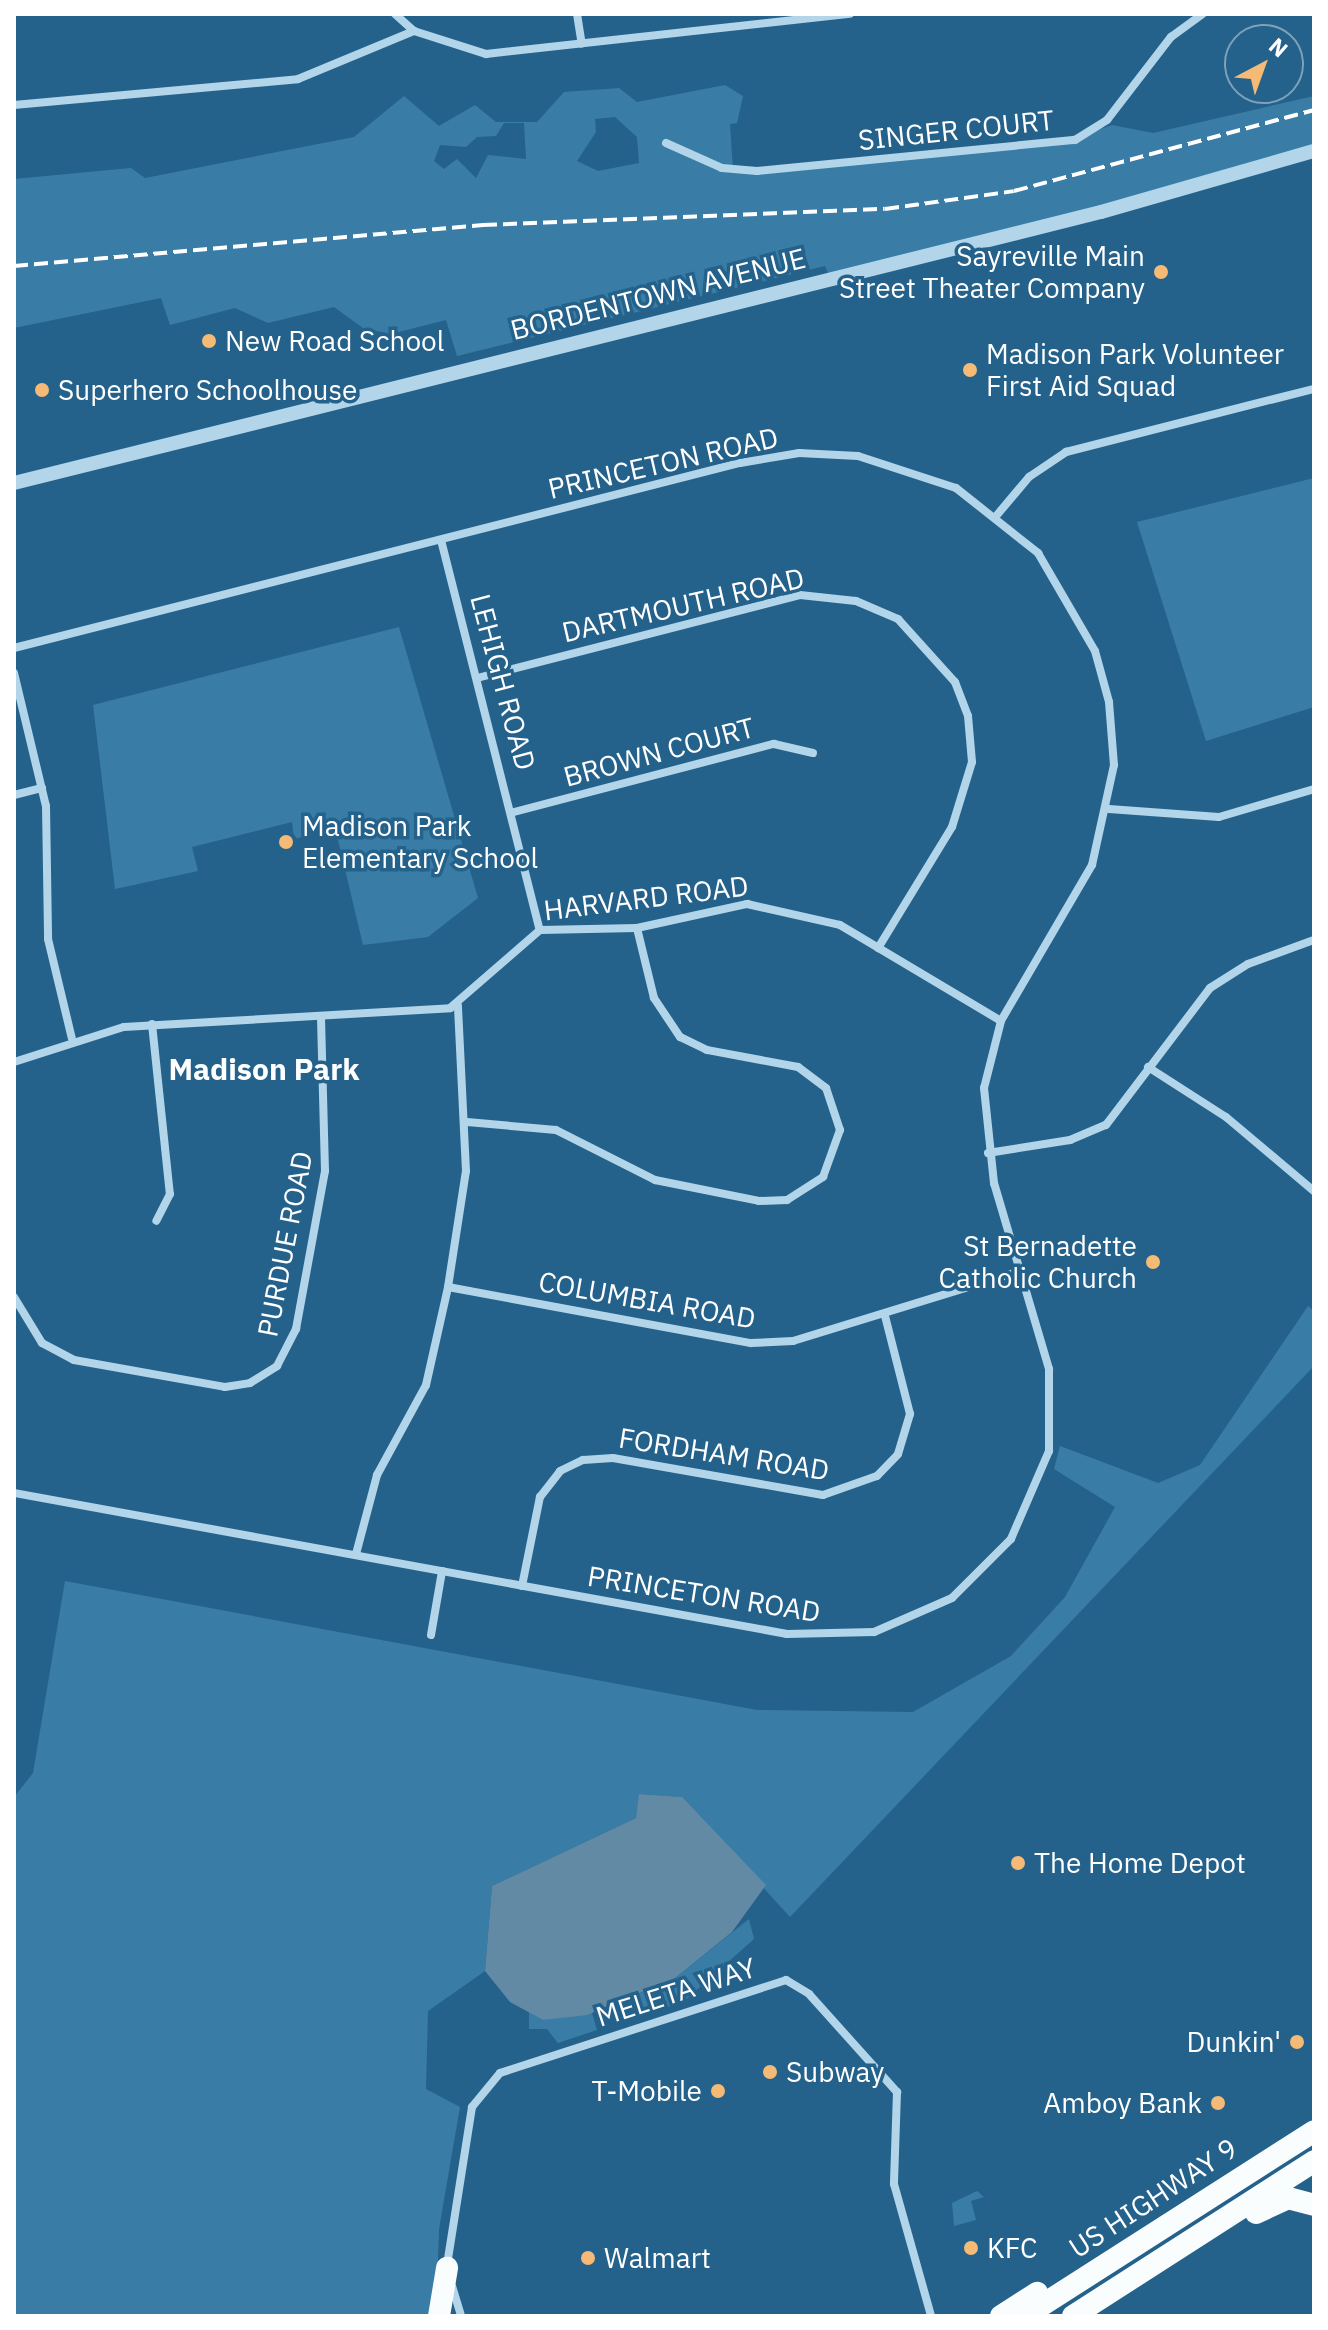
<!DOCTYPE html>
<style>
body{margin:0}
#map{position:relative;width:1328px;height:2330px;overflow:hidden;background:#24628b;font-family:"IBM Plex Sans",sans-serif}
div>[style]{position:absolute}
.green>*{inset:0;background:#397da7}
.water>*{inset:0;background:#628aa5}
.minor>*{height:8px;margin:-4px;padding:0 4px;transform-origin:4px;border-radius:4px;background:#b2d5ea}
.tertiary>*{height:14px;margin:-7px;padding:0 7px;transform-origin:7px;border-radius:7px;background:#b2d5ea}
.trunk>*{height:22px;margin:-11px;padding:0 11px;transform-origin:11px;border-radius:11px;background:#fafdfe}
.rail>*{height:4px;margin-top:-2px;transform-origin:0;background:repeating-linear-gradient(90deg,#fff 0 14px,transparent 0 20px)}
.dots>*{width:22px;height:22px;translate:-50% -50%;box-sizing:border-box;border:4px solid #24628b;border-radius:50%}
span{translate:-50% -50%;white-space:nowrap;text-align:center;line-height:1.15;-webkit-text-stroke:7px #24628b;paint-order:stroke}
.street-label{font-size:28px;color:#fff}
.poi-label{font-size:28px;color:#fff}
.right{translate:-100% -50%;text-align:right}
.left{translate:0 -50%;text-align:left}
.neighbourhood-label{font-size:30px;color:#fff;font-weight:700}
.frame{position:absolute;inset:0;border:16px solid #fff;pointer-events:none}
.north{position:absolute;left:1224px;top:24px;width:80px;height:80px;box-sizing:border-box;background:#24628b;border:2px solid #7ca1b9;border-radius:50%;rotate:41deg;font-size:22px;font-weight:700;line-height:32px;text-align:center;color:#fff}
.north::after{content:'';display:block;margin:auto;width:28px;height:36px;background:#f4ba76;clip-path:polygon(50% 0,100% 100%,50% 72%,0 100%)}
</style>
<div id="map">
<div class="green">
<div style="clip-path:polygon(evenodd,725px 85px,743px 96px,737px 123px,730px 124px,733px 170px,1059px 143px,1112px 125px,1153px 133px,1314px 96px,1314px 151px,830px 278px,825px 266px,457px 356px,446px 320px,391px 334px,363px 328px,334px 307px,268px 323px,235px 308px,170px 325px,161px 298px,14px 328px,14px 179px,131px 168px,145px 178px,354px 137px,404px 96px,439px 126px,475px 105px,496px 122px,537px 122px,564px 92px,619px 88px,637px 102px,725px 85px,615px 117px,637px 137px,639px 163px,598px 171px,577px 161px,596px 132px,595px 119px,615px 117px,725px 85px,504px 123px,524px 123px,526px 159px,488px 155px,476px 178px,457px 159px,444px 169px,434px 161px,440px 145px,466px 147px,477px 137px,496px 136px,504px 123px)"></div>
<div style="clip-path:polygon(1314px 478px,1314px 707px,1206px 741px,1137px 522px)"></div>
<div style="clip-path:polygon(399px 627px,478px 898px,428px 937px,363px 945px,338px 840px,326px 831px,294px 839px,292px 822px,192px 847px,198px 871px,115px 889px,93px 705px)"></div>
<div style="clip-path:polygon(1308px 1306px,1314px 1311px,1314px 1366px,790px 1917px,681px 1797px,640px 1794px,636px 1818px,492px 1886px,485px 1971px,428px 2011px,426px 2089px,460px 2107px,439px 2229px,436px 2316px,14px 2316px,14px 1797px,33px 1773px,65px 1581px,757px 1710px,913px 1712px,1011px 1656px,1065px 1597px,1115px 1507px,1054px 1469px,1060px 1446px,1158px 1483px,1200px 1465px)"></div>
<div style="clip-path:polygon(749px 1919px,754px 1939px,683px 2002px,626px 2021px,619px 2002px,675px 1978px)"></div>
<div style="clip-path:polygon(529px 2012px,543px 2020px,592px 2013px,597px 2030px,558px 2043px,547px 2029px,529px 2029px)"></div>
<div style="clip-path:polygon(977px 2191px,984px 2197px,971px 2201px,976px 2220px,954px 2226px,952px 2203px)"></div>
</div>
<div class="water">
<div style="clip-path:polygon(639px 1794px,682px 1797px,766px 1885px,732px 1932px,675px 1978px,587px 2015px,543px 2020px,510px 2002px,485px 1971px,492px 1886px,636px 1818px)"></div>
</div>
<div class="minor">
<div style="left:395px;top:14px;width:25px;rotate:42deg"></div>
<div style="left:414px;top:31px;width:76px;rotate:17.7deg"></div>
<div style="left:486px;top:54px;width:366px;rotate:-6.3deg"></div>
<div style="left:577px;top:14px;width:30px;rotate:81deg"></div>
<div style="left:14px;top:105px;width:285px;rotate:-5.2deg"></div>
<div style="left:298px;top:79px;width:126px;rotate:-22.5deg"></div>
<div style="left:666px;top:143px;width:61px;rotate:24.1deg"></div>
<div style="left:722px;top:168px;width:35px;rotate:5deg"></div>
<div style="left:757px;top:171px;width:320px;rotate:-5.6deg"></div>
<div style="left:1075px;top:140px;width:38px;rotate:-32deg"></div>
<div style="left:1107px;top:120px;width:105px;rotate:-52.4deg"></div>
<div style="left:1171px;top:37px;width:39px;rotate:-36deg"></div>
<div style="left:997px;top:515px;width:50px;rotate:-49.9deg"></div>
<div style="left:1029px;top:477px;width:45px;rotate:-34deg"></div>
<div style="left:1066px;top:452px;width:256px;rotate:-14.3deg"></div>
<div style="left:441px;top:540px;width:402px;rotate:75.8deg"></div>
<div style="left:14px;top:648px;width:749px;rotate:-14.3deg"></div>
<div style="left:740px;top:463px;width:60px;rotate:-9.6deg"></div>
<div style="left:799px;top:453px;width:59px;rotate:2.9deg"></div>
<div style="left:858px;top:456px;width:103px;rotate:18.1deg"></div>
<div style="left:956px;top:488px;width:105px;rotate:38.4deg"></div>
<div style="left:1038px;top:553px;width:113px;rotate:59.8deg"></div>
<div style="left:1095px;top:651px;width:53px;rotate:74.6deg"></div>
<div style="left:1109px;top:702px;width:63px;rotate:85.5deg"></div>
<div style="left:1114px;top:765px;width:102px;rotate:102.4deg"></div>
<div style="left:1092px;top:865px;width:181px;rotate:120.3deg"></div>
<div style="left:1001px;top:1021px;width:69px;rotate:104.2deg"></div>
<div style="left:984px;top:1088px;width:96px;rotate:84deg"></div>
<div style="left:994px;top:1183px;width:194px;rotate:73.5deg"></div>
<div style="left:1049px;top:1369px;width:82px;rotate:90deg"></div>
<div style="left:1049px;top:1451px;width:96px;rotate:113.4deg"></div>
<div style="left:1011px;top:1539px;width:83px;rotate:135deg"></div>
<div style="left:952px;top:1598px;width:85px;rotate:156.4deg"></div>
<div style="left:874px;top:1632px;width:87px;rotate:178.7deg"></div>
<div style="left:787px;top:1634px;width:786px;rotate:-169.66deg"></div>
<div style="left:14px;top:673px;width:137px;rotate:76.5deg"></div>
<div style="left:46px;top:806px;width:133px;rotate:89.1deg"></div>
<div style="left:48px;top:939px;width:103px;rotate:76.5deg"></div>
<div style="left:481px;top:677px;width:329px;rotate:-14.4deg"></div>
<div style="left:800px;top:595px;width:56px;rotate:6.1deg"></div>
<div style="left:856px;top:601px;width:46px;rotate:23.2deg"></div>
<div style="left:898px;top:619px;width:85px;rotate:47.9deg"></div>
<div style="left:955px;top:682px;width:36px;rotate:69deg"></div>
<div style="left:968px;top:716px;width:46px;rotate:85deg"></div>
<div style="left:972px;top:762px;width:68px;rotate:107.1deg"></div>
<div style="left:952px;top:827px;width:142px;rotate:121.4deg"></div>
<div style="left:14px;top:795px;width:29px;rotate:-14deg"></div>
<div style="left:1109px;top:809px;width:110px;rotate:4.2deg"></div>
<div style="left:1219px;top:817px;width:99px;rotate:-16.4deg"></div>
<div style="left:514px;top:812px;width:269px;rotate:-14.7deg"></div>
<div style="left:774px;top:744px;width:40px;rotate:13deg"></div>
<div style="left:152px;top:1024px;width:171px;rotate:84deg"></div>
<div style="left:170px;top:1194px;width:30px;rotate:117deg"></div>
<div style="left:14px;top:1062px;width:115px;rotate:-17.7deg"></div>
<div style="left:124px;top:1027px;width:327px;rotate:-3.3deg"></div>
<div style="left:450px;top:1008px;width:119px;rotate:-40.9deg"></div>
<div style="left:540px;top:930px;width:97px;rotate:-1.2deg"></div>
<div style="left:637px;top:928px;width:113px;rotate:-12.3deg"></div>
<div style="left:747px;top:904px;width:95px;rotate:12.7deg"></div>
<div style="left:840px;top:925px;width:187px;rotate:30.8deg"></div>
<div style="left:1148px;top:1067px;width:93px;rotate:32.7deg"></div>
<div style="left:1226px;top:1117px;width:115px;rotate:40.1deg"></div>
<div style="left:467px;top:1122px;width:89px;rotate:5.1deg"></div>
<div style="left:556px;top:1130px;width:111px;rotate:26.8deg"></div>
<div style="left:655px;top:1180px;width:106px;rotate:11.4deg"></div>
<div style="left:759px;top:1201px;width:28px;rotate:-2deg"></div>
<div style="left:787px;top:1200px;width:43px;rotate:-32.6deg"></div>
<div style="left:823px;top:1177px;width:50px;rotate:-70.1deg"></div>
<div style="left:840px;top:1130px;width:44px;rotate:-108.4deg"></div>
<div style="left:826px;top:1088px;width:35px;rotate:-143deg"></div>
<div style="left:798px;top:1067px;width:93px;rotate:-169.4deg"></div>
<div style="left:707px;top:1050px;width:30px;rotate:-154deg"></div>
<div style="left:680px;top:1037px;width:47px;rotate:-123.7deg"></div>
<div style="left:654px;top:998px;width:72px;rotate:-103.7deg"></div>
<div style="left:988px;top:1153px;width:83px;rotate:-9deg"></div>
<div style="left:1070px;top:1140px;width:39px;rotate:-23deg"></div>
<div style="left:1106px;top:1125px;width:172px;rotate:-52.8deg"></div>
<div style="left:1210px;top:988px;width:45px;rotate:-32.3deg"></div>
<div style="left:1248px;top:964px;width:70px;rotate:-20deg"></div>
<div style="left:448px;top:1287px;width:308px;rotate:10.5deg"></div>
<div style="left:751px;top:1343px;width:42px;rotate:-2.7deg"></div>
<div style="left:793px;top:1341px;width:239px;rotate:-17.1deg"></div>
<div style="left:14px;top:1297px;width:54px;rotate:58.7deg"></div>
<div style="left:42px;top:1343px;width:36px;rotate:28deg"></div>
<div style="left:74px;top:1360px;width:153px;rotate:10.1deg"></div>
<div style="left:225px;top:1387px;width:25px;rotate:-9deg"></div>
<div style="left:250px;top:1383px;width:32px;rotate:-32deg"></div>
<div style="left:277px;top:1366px;width:42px;rotate:-62.8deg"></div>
<div style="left:296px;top:1329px;width:161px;rotate:-79.6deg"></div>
<div style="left:325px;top:1171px;width:155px;rotate:-91.5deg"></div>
<div style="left:356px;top:1554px;width:82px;rotate:-75.1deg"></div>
<div style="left:377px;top:1475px;width:102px;rotate:-61.4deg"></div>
<div style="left:426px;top:1385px;width:100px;rotate:-77.3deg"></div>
<div style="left:448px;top:1287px;width:117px;rotate:-81.2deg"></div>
<div style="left:466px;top:1171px;width:166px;rotate:-92.8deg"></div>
<div style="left:522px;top:1586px;width:91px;rotate:-78.6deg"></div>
<div style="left:540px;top:1497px;width:33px;rotate:-52deg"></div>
<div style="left:560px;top:1471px;width:25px;rotate:-26deg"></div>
<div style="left:583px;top:1460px;width:30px;rotate:-4deg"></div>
<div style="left:613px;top:1458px;width:213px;rotate:10deg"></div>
<div style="left:823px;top:1495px;width:57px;rotate:-19.4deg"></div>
<div style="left:877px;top:1476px;width:30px;rotate:-46deg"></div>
<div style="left:898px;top:1454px;width:42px;rotate:-73.3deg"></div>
<div style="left:910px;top:1414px;width:101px;rotate:-104.3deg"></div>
<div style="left:431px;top:1635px;width:65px;rotate:-80.2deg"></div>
<div style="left:447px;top:2265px;width:160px;rotate:-81deg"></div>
<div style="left:472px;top:2107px;width:44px;rotate:-50.5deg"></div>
<div style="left:500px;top:2073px;width:301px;rotate:-18deg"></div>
<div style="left:786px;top:1980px;width:27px;rotate:31deg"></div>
<div style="left:809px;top:1994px;width:132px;rotate:48.1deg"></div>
<div style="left:897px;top:2092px;width:92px;rotate:91.9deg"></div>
<div style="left:894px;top:2184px;width:137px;rotate:74.3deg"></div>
<div style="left:452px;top:2286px;width:31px;rotate:73deg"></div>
</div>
<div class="tertiary">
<div style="left:14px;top:483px;width:1120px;rotate:-14deg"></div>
<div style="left:1101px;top:212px;width:222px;rotate:-16deg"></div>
</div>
<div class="trunk">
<div style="left:1256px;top:2213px;width:35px;rotate:-25deg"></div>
<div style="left:1288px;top:2198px;width:27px;rotate:15deg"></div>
<div style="left:439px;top:2316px;width:49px;rotate:-80.5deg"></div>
<div style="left:1001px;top:2316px;width:43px;rotate:-32.6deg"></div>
<div style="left:1025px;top:2316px;width:343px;rotate:-32.6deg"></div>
<div style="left:1073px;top:2316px;width:287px;rotate:-32.7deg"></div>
</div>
<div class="rail">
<div style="left:14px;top:266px;width:471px;rotate:-5deg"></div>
<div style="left:483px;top:225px;width:402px;rotate:-2.3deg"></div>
<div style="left:885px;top:209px;width:130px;rotate:-7.9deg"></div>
<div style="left:1014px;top:191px;width:311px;rotate:-15.1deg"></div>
</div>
<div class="dots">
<div style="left:1161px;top:272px;background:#f4ba76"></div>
<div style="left:209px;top:341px;background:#f4ba76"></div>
<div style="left:970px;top:370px;background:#f4ba76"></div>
<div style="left:42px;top:390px;background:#f4ba76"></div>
<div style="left:286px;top:842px;background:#f4ba76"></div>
<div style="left:1153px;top:1262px;background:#f4ba76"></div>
<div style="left:1018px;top:1863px;background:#f4ba76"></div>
<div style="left:1297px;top:2042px;background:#f4ba76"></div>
<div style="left:770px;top:2072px;background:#f4ba76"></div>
<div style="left:718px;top:2091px;background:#f4ba76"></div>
<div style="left:1218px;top:2103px;background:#f4ba76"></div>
<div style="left:971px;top:2248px;background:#f4ba76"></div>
<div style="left:588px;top:2258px;background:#f4ba76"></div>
</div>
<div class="street-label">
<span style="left:956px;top:130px;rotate:-6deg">SINGER COURT</span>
<span style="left:658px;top:294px;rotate:-14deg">BORDENTOWN AVENUE</span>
<span style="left:663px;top:463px;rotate:-13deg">PRINCETON ROAD</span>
<span style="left:683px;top:605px;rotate:-13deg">DARTMOUTH ROAD</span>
<span style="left:503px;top:682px;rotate:75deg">LEHIGH ROAD</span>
<span style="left:659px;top:752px;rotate:-15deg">BROWN COURT</span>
<span style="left:646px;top:898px;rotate:-7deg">HARVARD ROAD</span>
<span style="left:285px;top:1244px;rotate:-79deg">PURDUE ROAD</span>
<span style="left:647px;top:1300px;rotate:10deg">COLUMBIA ROAD</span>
<span style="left:724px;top:1454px;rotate:9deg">FORDHAM ROAD</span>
<span style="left:704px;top:1594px;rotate:9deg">PRINCETON ROAD</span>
<span style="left:676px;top:1992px;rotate:-18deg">MELETA WAY</span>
<span style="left:1153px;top:2198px;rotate:-33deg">US HIGHWAY 9</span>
</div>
<div class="poi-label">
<span class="right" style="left:1145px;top:272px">Sayreville Main<br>Street Theater Company</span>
<span class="left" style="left:225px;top:341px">New Road School</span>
<span class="left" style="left:986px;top:370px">Madison Park Volunteer<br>First Aid Squad</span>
<span class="left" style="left:58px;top:390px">Superhero Schoolhouse</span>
<span class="left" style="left:302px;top:842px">Madison Park<br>Elementary School</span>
<span class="right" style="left:1137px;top:1262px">St Bernadette<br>Catholic Church</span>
<span class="left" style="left:1034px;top:1863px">The Home Depot</span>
<span class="right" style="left:1281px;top:2042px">Dunkin'</span>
<span class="left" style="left:786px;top:2072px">Subway</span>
<span class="right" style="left:702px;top:2091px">T-Mobile</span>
<span class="right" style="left:1202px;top:2103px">Amboy Bank</span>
<span class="left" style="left:987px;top:2248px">KFC</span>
<span class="left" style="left:604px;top:2258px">Walmart</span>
</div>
<div class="neighbourhood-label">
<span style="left:264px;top:1069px">Madison Park</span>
</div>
<div class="frame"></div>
<div class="north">N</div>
</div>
